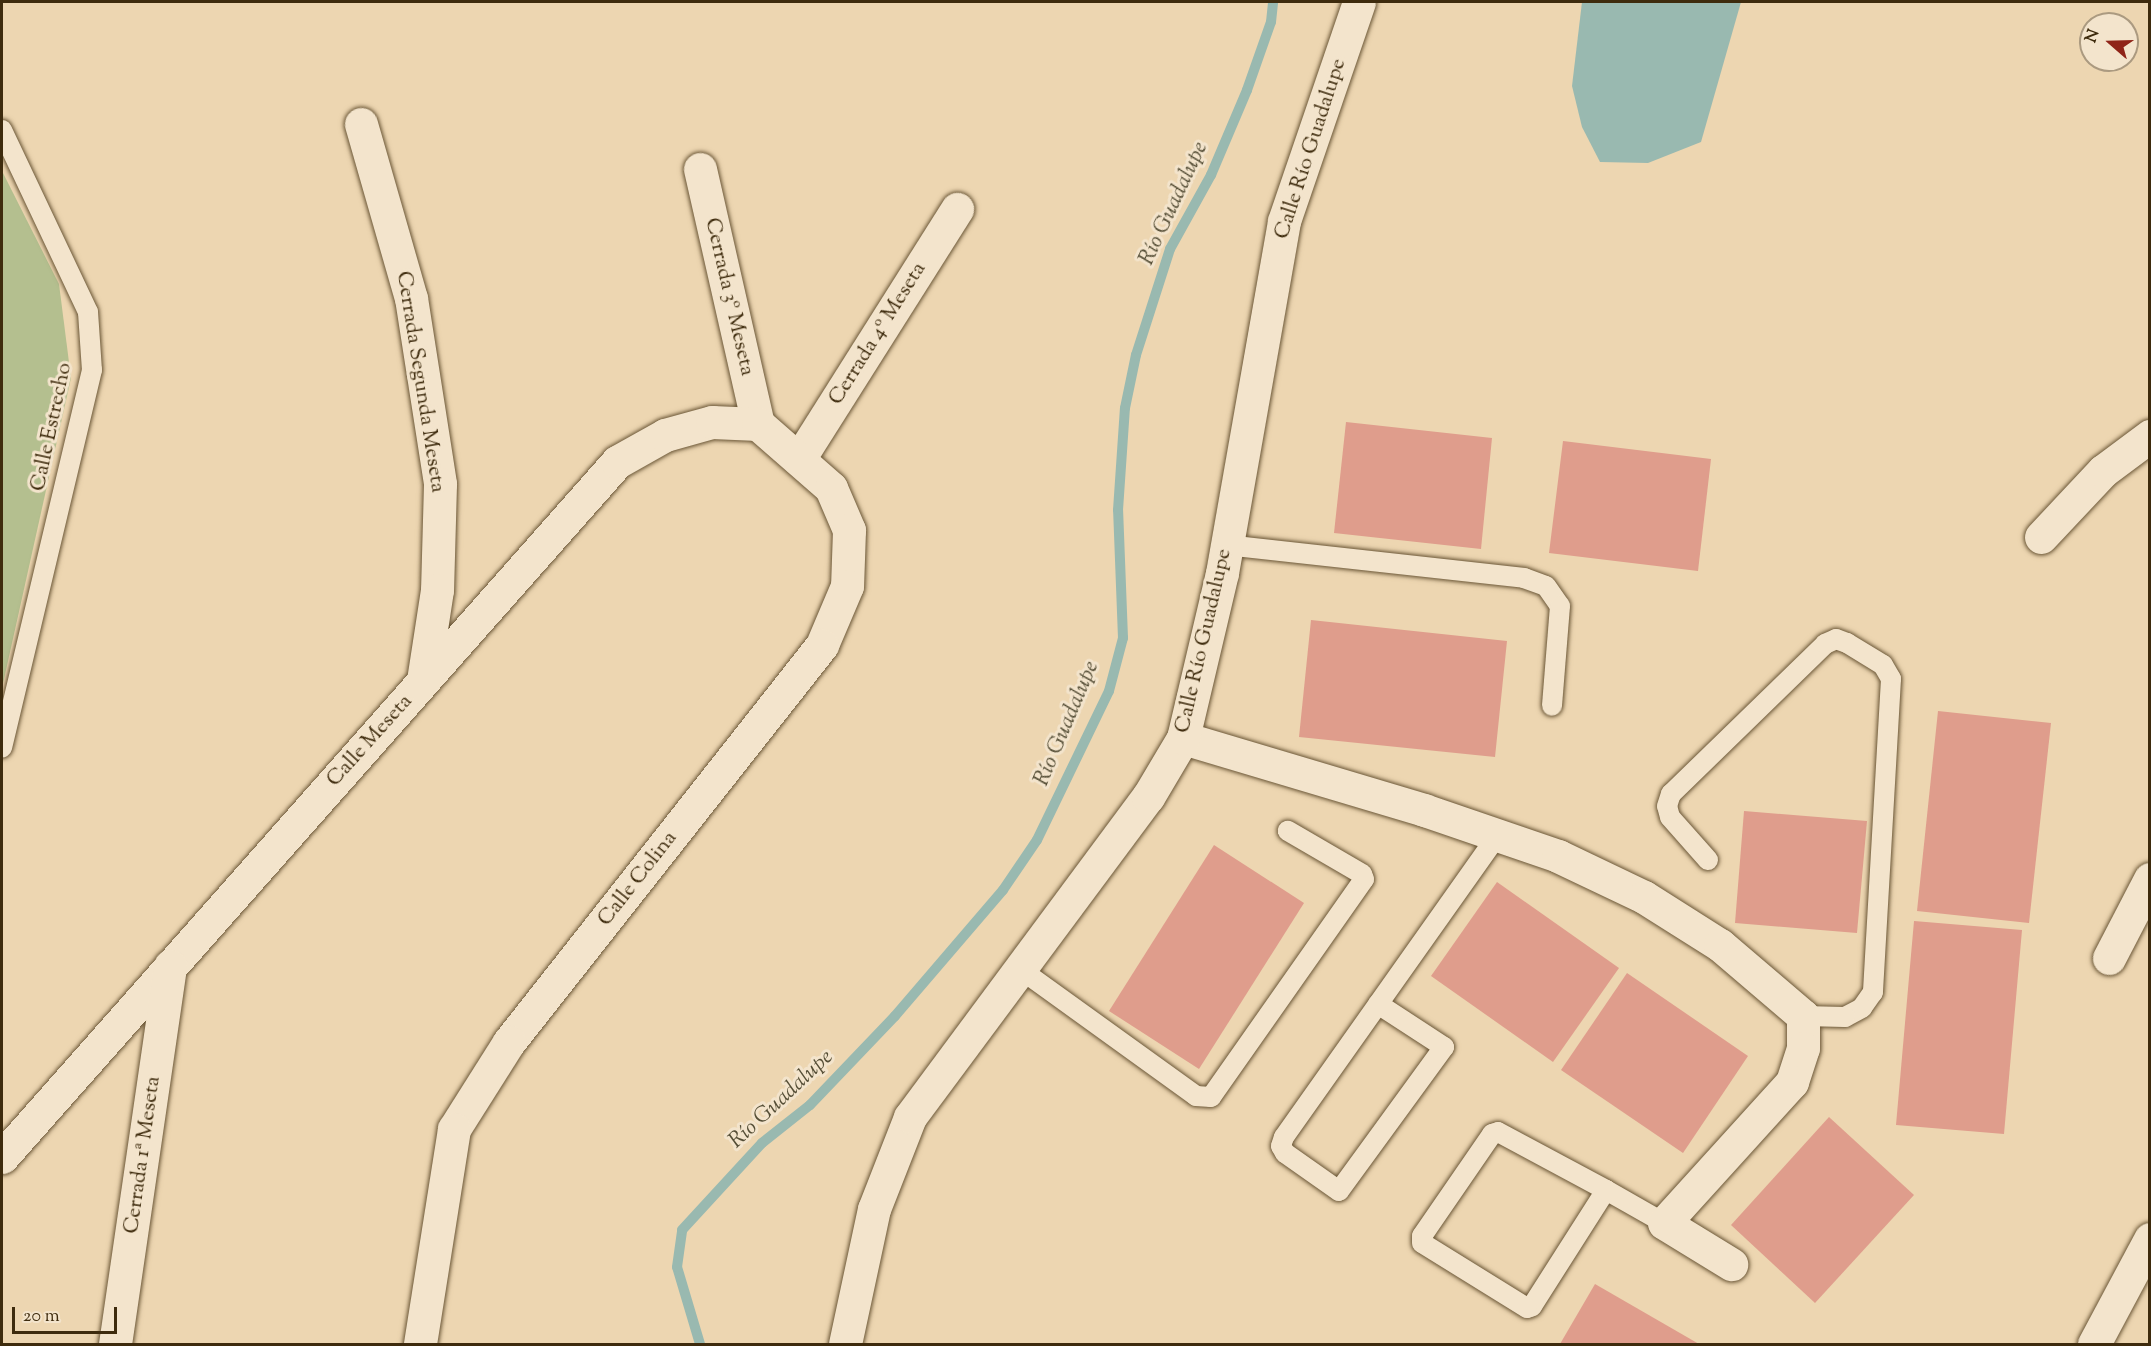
<!DOCTYPE html>
<meta charset="utf-8">
<style>
body{margin:0}
#map{position:relative;width:2151px;height:1346px;overflow:hidden;background:#edd6b1;font-family:"Sorts Mill Goudy",serif}
div>[style]{position:absolute}
.green>*{inset:0;background:#b4bf8f}
.water>*{inset:0;background:#99b9b0}
.stream>*{height:10px;margin:-5px;padding:0 5px;transform-origin:5px;border-radius:5px;background:#99b9b0}
.building>*{inset:0;background:#df9d8c}
.roads{filter:drop-shadow(0 0 2px #6a5636) drop-shadow(0 0 2px #6a5636)}
.lane>*{height:20px;margin:-10px;padding:0 10px;transform-origin:10px;border-radius:10px;background:#f3e4cc}
.street>*{height:33px;margin:-16.5px;padding:0 16.5px;transform-origin:16.5px;border-radius:16.5px;background:#f3e4cc}
.secondary>*{height:33px;margin:-16.5px;padding:0 16.5px;transform-origin:16.5px;border-radius:16.5px;background:#f3e4cc}
span{translate:-50% -50%;white-space:nowrap;text-align:center;line-height:1.15;-webkit-text-stroke:6px #f3e4cc;paint-order:stroke}
.street-label{font-size:21px;color:#3e2b0d}
.water-label{font-size:22px;color:#554e36;font-style:italic}
.frame{position:absolute;inset:0;border:3px solid #3e2b0d;pointer-events:none}
.north{position:absolute;left:2079px;top:12px;width:60px;height:60px;box-sizing:border-box;background:#f3e4cc;border:2px solid #ab9a80;border-radius:50%;rotate:290deg;font-size:16px;font-weight:700;line-height:24px;text-align:center;color:#3e2b0d}
.north::after{content:'';display:block;margin:auto;width:21px;height:27px;background:#8f2418;clip-path:polygon(50% 0,100% 100%,50% 72%,0 100%)}
.scale{position:absolute;left:12px;top:1307px;width:105px;height:27px;box-sizing:border-box;border:3px solid #3e2b0d;border-top:0;padding-left:8px;font-size:18px;line-height:21px;white-space:nowrap;color:#3e2b0d;-webkit-text-stroke:4px #f3e4cc;paint-order:stroke}
</style>
<div id="map">
<div class="green">
<div style="clip-path:polygon(2px 171px,59px 284px,71px 378px,2px 688px)"></div>
</div>
<div class="water">
<div style="clip-path:polygon(1582px 2px,1741px 2px,1701px 142px,1648px 163px,1600px 162px,1582px 127px,1572px 86px)"></div>
</div>
<div class="stream">
<div style="left:700px;top:1344px;width:80px;rotate:-106.6deg"></div>
<div style="left:677px;top:1267px;width:37px;rotate:-82deg"></div>
<div style="left:682px;top:1230px;width:118px;rotate:-47.4deg"></div>
<div style="left:762px;top:1143px;width:61px;rotate:-38.4deg"></div>
<div style="left:810px;top:1105px;width:123px;rotate:-46.3deg"></div>
<div style="left:895px;top:1016px;width:166px;rotate:-49.4deg"></div>
<div style="left:1003px;top:890px;width:60px;rotate:-55.8deg"></div>
<div style="left:1037px;top:840px;width:165px;rotate:-64.2deg"></div>
<div style="left:1109px;top:691px;width:55px;rotate:-75.2deg"></div>
<div style="left:1123px;top:638px;width:128px;rotate:-92.2deg"></div>
<div style="left:1118px;top:510px;width:102px;rotate:-86.1deg"></div>
<div style="left:1125px;top:408px;width:54px;rotate:-78.3deg"></div>
<div style="left:1136px;top:355px;width:111px;rotate:-72.2deg"></div>
<div style="left:1170px;top:249px;width:85px;rotate:-61deg"></div>
<div style="left:1211px;top:175px;width:92px;rotate:-67deg"></div>
<div style="left:1247px;top:90px;width:72px;rotate:-70.6deg"></div>
<div style="left:1271px;top:22px;width:20px;rotate:-84deg"></div>
</div>
<div class="building">
<div style="clip-path:polygon(1346px 422px,1492px 438px,1481px 549px,1334px 533px)"></div>
<div style="clip-path:polygon(1563px 441px,1711px 459px,1698px 571px,1549px 553px)"></div>
<div style="clip-path:polygon(1311px 620px,1507px 641px,1495px 757px,1299px 737px)"></div>
<div style="clip-path:polygon(1938px 711px,2051px 723px,2029px 923px,1917px 911px)"></div>
<div style="clip-path:polygon(1744px 811px,1867px 821px,1857px 933px,1735px 923px)"></div>
<div style="clip-path:polygon(1214px 845px,1304px 903px,1199px 1069px,1109px 1011px)"></div>
<div style="clip-path:polygon(1497px 882px,1619px 968px,1553px 1062px,1431px 976px)"></div>
<div style="clip-path:polygon(1914px 921px,2022px 930px,2004px 1134px,1896px 1125px)"></div>
<div style="clip-path:polygon(1627px 973px,1748px 1056px,1683px 1153px,1561px 1070px)"></div>
<div style="clip-path:polygon(1829px 1117px,1914px 1195px,1815px 1303px,1731px 1225px)"></div>
<div style="clip-path:polygon(1595px 1284px,1699px 1344px,1560px 1344px)"></div>
</div>
<div class="roads">
<div class="lane">
<div style="left:2px;top:130px;width:201px;rotate:64.7deg"></div>
<div style="left:88px;top:312px;width:58px;rotate:86.1deg"></div>
<div style="left:92px;top:370px;width:388px;rotate:103.4deg"></div>
<div style="left:1226px;top:545px;width:300px;rotate:6.3deg"></div>
<div style="left:1524px;top:578px;width:23px;rotate:20deg"></div>
<div style="left:1546px;top:586px;width:24px;rotate:55deg"></div>
<div style="left:1560px;top:606px;width:100px;rotate:94.6deg"></div>
<div style="left:1708px;top:860px;width:57px;rotate:-131.5deg"></div>
<div style="left:1670px;top:817px;width:11px;rotate:-105deg"></div>
<div style="left:1667px;top:806px;width:13px;rotate:-72deg"></div>
<div style="left:1671px;top:794px;width:215px;rotate:-44.2deg"></div>
<div style="left:1825px;top:644px;width:12px;rotate:-24deg"></div>
<div style="left:1836px;top:639px;width:12px;rotate:20deg"></div>
<div style="left:1847px;top:643px;width:42px;rotate:31.4deg"></div>
<div style="left:1883px;top:665px;width:16px;rotate:60deg"></div>
<div style="left:1891px;top:679px;width:314px;rotate:93.3deg"></div>
<div style="left:1873px;top:992px;width:19px;rotate:125deg"></div>
<div style="left:1862px;top:1008px;width:19px;rotate:152deg"></div>
<div style="left:1845px;top:1017px;width:42px;rotate:-178.6deg"></div>
<div style="left:1020px;top:969px;width:217px;rotate:35.8deg"></div>
<div style="left:1196px;top:1096px;width:15px;rotate:4deg"></div>
<div style="left:1211px;top:1097px;width:266px;rotate:-54.9deg"></div>
<div style="left:1364px;top:879px;width:5px;rotate:-112deg"></div>
<div style="left:1362px;top:874px;width:86px;rotate:-149.8deg"></div>
<div style="left:1378px;top:1004px;width:79px;rotate:33.1deg"></div>
<div style="left:1444px;top:1047px;width:178px;rotate:126.1deg"></div>
<div style="left:1339px;top:1191px;width:66px;rotate:-144.9deg"></div>
<div style="left:1285px;top:1153px;width:8px;rotate:-120deg"></div>
<div style="left:1281px;top:1146px;width:9px;rotate:-72deg"></div>
<div style="left:1284px;top:1137px;width:370px;rotate:-54.7deg"></div>
<div style="left:1606px;top:1190px;width:138px;rotate:122.5deg"></div>
<div style="left:1532px;top:1306px;width:5px;rotate:158deg"></div>
<div style="left:1527px;top:1308px;width:123px;rotate:-148.2deg"></div>
<div style="left:1422px;top:1243px;width:7px;rotate:-90deg"></div>
<div style="left:1422px;top:1236px;width:124px;rotate:-55.5deg"></div>
<div style="left:1492px;top:1134px;width:6px;rotate:-18deg"></div>
<div style="left:1498px;top:1132px;width:123px;rotate:28.2deg"></div>
<div style="left:1606px;top:1190px;width:67px;rotate:29.6deg"></div>
</div>
<div class="street">
<div style="left:361px;top:124px;width:181px;rotate:74deg"></div>
<div style="left:411px;top:298px;width:188px;rotate:81.1deg"></div>
<div style="left:440px;top:484px;width:106px;rotate:91.6deg"></div>
<div style="left:437px;top:590px;width:91px;rotate:98.8deg"></div>
<div style="left:700px;top:169px;width:262px;rotate:77.2deg"></div>
<div style="left:799px;top:459px;width:296px;rotate:-57.7deg"></div>
<div style="left:2041px;top:537px;width:91px;rotate:-46.8deg"></div>
<div style="left:2103px;top:471px;width:59px;rotate:-36.7deg"></div>
<div style="left:1183px;top:738px;width:252px;rotate:16.6deg"></div>
<div style="left:1424px;top:810px;width:142px;rotate:18.9deg"></div>
<div style="left:1558px;top:856px;width:95px;rotate:25.5deg"></div>
<div style="left:1644px;top:897px;width:90px;rotate:32.3deg"></div>
<div style="left:1720px;top:945px;width:109px;rotate:40.5deg"></div>
<div style="left:1803px;top:1016px;width:32px;rotate:90deg"></div>
<div style="left:1803px;top:1048px;width:36px;rotate:108deg"></div>
<div style="left:1792px;top:1082px;width:190px;rotate:132.2deg"></div>
<div style="left:1664px;top:1223px;width:79px;rotate:31.5deg"></div>
<div style="left:2109px;top:958px;width:89px;rotate:-62.6deg"></div>
<div style="left:2px;top:1157px;width:928px;rotate:-48.49deg"></div>
<div style="left:617px;top:462px;width:55px;rotate:-29.4deg"></div>
<div style="left:665px;top:435px;width:49px;rotate:-15.5deg"></div>
<div style="left:712px;top:422px;width:46px;rotate:2.5deg"></div>
<div style="left:758px;top:424px;width:97px;rotate:41.2deg"></div>
<div style="left:831px;top:488px;width:46px;rotate:66.8deg"></div>
<div style="left:849px;top:530px;width:56px;rotate:92deg"></div>
<div style="left:847px;top:586px;width:64px;rotate:113deg"></div>
<div style="left:822px;top:645px;width:506px;rotate:128.25deg"></div>
<div style="left:509px;top:1042px;width:103px;rotate:122.3deg"></div>
<div style="left:454px;top:1129px;width:218px;rotate:99deg"></div>
<div style="left:115px;top:1344px;width:382px;rotate:-81.7deg"></div>
<div style="left:2094px;top:1344px;width:119px;rotate:-61.9deg"></div>
</div>
<div class="secondary">
<div style="left:845px;top:1344px;width:138px;rotate:-77.9deg"></div>
<div style="left:874px;top:1209px;width:99px;rotate:-68.6deg"></div>
<div style="left:910px;top:1117px;width:399px;rotate:-53.4deg"></div>
<div style="left:1148px;top:797px;width:69px;rotate:-59.3deg"></div>
<div style="left:1183px;top:738px;width:170px;rotate:-76.7deg"></div>
<div style="left:1222px;top:573px;width:357px;rotate:-80deg"></div>
<div style="left:1284px;top:221px;width:231px;rotate:-71.1deg"></div>
</div>
</div>
<div class="street-label">
<span style="left:1311px;top:149px;rotate:-72deg">Calle Río Guadalupe</span>
<span style="left:729px;top:297px;rotate:77deg">Cerrada 3º Meseta</span>
<span style="left:878px;top:334px;rotate:-58deg">Cerrada 4º Meseta</span>
<span style="left:420px;top:382px;rotate:81deg">Cerrada Segunda Meseta</span>
<span style="left:52px;top:427px;rotate:-78deg">Calle Estrecho</span>
<span style="left:1204px;top:641px;rotate:-77deg">Calle Río Guadalupe</span>
<span style="left:370px;top:741px;rotate:-48deg">Calle Meseta</span>
<span style="left:638px;top:879px;rotate:-52deg">Calle Colina</span>
<span style="left:143px;top:1155px;rotate:-82deg">Cerrada 1ª Meseta</span>
</div>
<div class="water-label">
<span style="left:1175px;top:204px;rotate:-65deg">Río Guadalupe</span>
<span style="left:1068px;top:724px;rotate:-67deg">Río Guadalupe</span>
<span style="left:782px;top:1100px;rotate:-43deg">Río Guadalupe</span>
</div>
<div class="frame"></div>
<div class="north">N</div>
<div class="scale">20 m</div>
</div>
